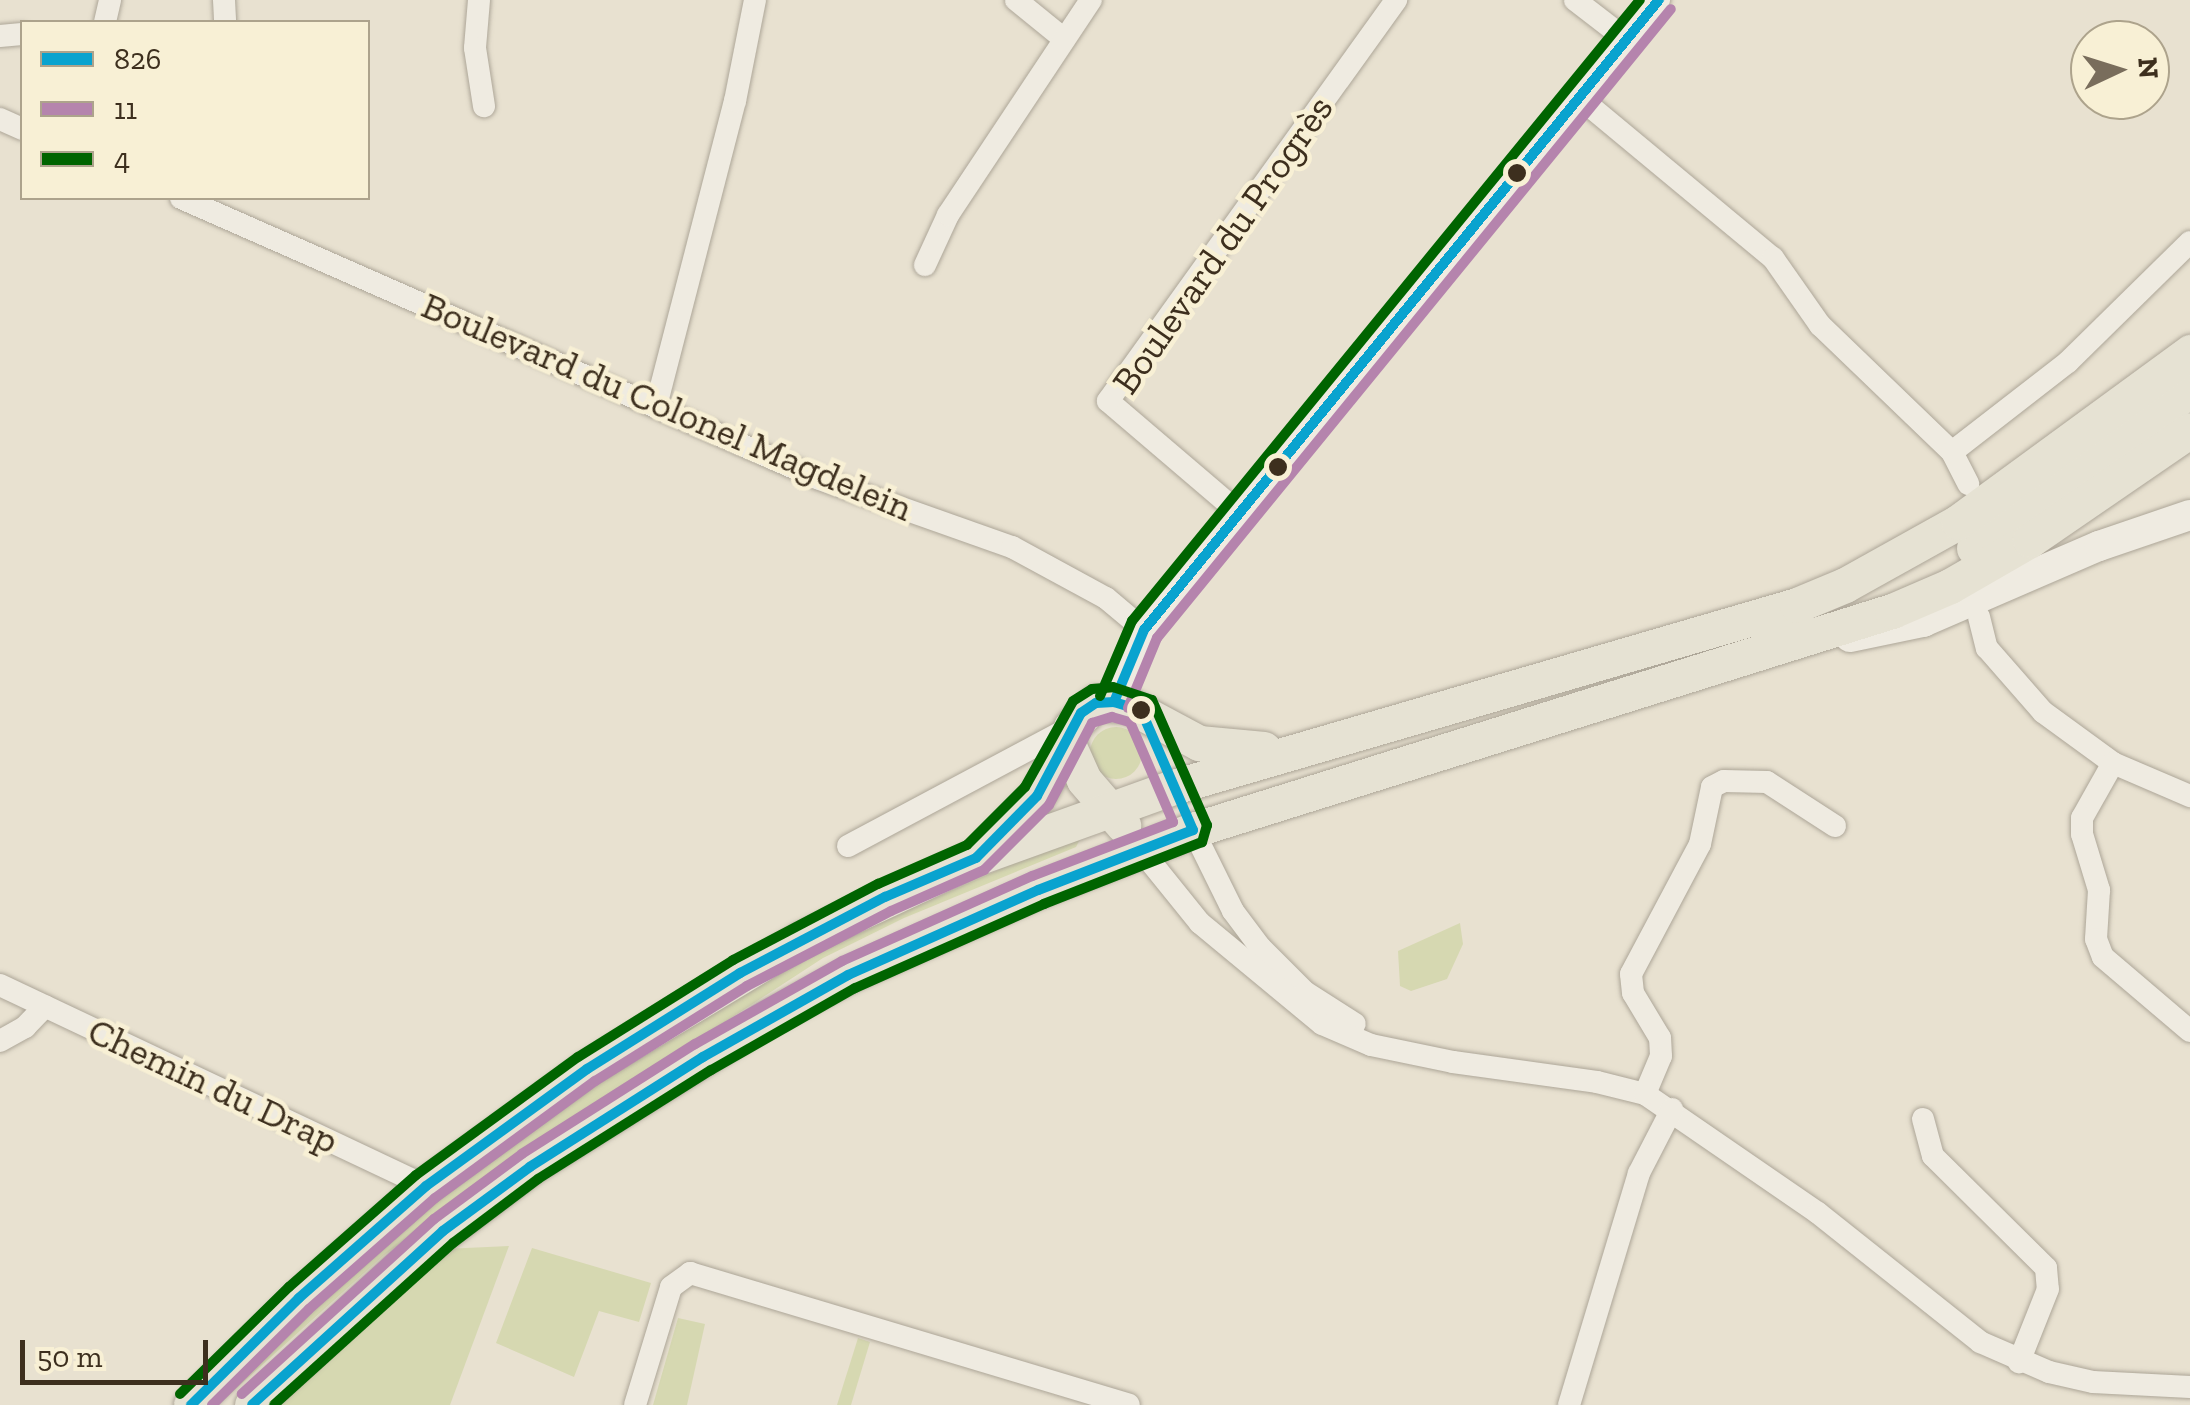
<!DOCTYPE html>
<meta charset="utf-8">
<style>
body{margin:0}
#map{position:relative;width:2190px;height:1405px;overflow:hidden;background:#e8e1d0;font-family:"Zilla Slab",serif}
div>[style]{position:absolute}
.green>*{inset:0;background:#d6d8b1}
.round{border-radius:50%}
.roads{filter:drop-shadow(0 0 2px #ada698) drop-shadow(0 0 2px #ada698)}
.street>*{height:22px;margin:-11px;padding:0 11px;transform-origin:11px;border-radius:11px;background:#efebe1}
.secondary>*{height:30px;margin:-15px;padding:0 15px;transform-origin:15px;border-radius:15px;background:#efebe1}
.primary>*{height:35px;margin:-17.5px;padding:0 17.5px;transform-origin:17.5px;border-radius:17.5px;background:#e6e2d3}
.bus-1>*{height:10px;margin:-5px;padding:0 5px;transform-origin:5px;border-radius:5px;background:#09a3cf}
.bus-2>*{height:10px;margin:-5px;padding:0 5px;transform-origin:5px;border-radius:5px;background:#b584ad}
.bus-3>*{height:10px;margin:-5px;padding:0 5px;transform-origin:5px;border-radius:5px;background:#006400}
.dots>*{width:28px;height:28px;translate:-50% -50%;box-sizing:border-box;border:5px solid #f8f0d5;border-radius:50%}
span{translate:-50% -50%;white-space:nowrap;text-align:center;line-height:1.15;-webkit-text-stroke:9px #f8f0d5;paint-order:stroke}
.street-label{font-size:38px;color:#3d2f1e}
.legend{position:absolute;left:20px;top:20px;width:350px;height:180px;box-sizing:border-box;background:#f8f0d5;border:2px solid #ada38c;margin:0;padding:12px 18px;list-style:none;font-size:30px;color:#3d2f1e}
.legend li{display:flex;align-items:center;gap:20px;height:50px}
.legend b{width:50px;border:2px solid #ada38c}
.north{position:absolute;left:2070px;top:20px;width:100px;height:100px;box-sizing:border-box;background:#f8f0d5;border:2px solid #ada38c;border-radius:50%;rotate:86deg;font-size:28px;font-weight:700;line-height:40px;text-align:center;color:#3d2f1e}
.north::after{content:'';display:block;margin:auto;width:35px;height:45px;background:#796d5c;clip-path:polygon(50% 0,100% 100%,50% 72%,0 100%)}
.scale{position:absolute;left:20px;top:1340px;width:188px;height:45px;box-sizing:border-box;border:5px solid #3d2f1e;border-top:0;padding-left:12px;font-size:30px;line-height:35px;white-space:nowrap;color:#3d2f1e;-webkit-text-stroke:8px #f8f0d5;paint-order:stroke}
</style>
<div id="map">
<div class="green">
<div class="round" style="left:1090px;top:727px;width:52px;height:52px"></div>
<div style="clip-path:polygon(1073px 837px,1080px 839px,1076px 847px,904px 918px,823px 958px,550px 1136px,384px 1255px,218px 1405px,366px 1256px,463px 1178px,597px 1080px,702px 1013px,846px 937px)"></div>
<div style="clip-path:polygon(1460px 923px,1463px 944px,1447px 979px,1411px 991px,1400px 986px,1398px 951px)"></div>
<div style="clip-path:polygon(509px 1246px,450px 1405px,267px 1405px,444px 1249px)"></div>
<div style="clip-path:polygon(532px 1248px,651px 1283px,639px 1322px,599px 1311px,574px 1377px,496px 1343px)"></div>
<div style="clip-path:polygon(678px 1318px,705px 1324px,687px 1405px,653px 1405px)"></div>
<div style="clip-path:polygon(858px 1338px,870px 1342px,851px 1405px,837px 1405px)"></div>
</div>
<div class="roads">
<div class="street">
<div style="left:224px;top:0;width:22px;rotate:87deg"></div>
<div style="left:479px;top:0;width:48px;rotate:94.8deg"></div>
<div style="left:475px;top:48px;width:59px;rotate:81.2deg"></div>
<div style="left:1016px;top:0;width:62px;rotate:39.1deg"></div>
<div style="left:1575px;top:0;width:66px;rotate:37.6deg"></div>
<div style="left:105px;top:22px;width:23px;rotate:-77deg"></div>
<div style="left:0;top:36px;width:22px;rotate:-5deg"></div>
<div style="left:1580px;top:98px;width:251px;rotate:39.7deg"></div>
<div style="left:1773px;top:258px;width:82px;rotate:55deg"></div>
<div style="left:1820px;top:325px;width:183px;rotate:43.9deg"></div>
<div style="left:1952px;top:452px;width:36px;rotate:63deg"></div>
<div style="left:0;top:119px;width:24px;rotate:24deg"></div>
<div style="left:181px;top:198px;width:695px;rotate:23.76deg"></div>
<div style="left:817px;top:478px;width:207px;rotate:19.5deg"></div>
<div style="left:1012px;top:547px;width:107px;rotate:28.5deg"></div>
<div style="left:1106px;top:598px;width:50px;rotate:40.1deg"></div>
<div style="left:925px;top:265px;width:55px;rotate:-65.3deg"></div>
<div style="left:948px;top:215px;width:258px;rotate:-56.4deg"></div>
<div style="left:656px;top:406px;width:315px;rotate:-75.5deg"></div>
<div style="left:735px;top:101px;width:103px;rotate:-78.8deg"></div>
<div style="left:1952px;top:452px;width:147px;rotate:-37.8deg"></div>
<div style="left:2068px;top:362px;width:171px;rotate:-44.5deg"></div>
<div style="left:1238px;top:512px;width:171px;rotate:-139.5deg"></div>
<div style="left:1108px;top:401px;width:494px;rotate:-54.3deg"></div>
<div style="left:1979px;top:617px;width:32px;rotate:76deg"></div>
<div style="left:1987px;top:648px;width:85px;rotate:48.8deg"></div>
<div style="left:2043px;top:712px;width:87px;rotate:36.1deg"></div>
<div style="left:2113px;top:763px;width:84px;rotate:23.2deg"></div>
<div style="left:1114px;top:702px;width:78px;rotate:-67.4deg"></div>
<div style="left:1144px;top:630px;width:814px;rotate:-50.74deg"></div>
<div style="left:2113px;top:763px;width:63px;rotate:119.4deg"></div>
<div style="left:2082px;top:818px;width:16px;rotate:90deg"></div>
<div style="left:2082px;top:834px;width:59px;rotate:73.1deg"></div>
<div style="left:2099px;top:890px;width:49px;rotate:93.5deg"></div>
<div style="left:2096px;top:939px;width:19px;rotate:69deg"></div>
<div style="left:2103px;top:957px;width:114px;rotate:40.4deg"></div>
<div style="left:1193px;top:830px;width:90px;rotate:63.7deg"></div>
<div style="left:1233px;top:911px;width:45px;rotate:53.1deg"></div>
<div style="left:1260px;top:947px;width:64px;rotate:45deg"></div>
<div style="left:1305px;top:992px;width:59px;rotate:32.6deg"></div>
<div style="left:848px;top:846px;width:253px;rotate:-28.1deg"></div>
<div style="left:1141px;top:850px;width:94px;rotate:51.1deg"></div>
<div style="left:1200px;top:923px;width:158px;rotate:39.6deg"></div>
<div style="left:1322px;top:1024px;width:53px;rotate:23.2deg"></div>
<div style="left:1371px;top:1045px;width:84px;rotate:11.7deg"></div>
<div style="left:1453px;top:1062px;width:145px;rotate:7.9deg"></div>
<div style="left:1597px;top:1082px;width:49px;rotate:14deg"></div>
<div style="left:1645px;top:1094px;width:210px;rotate:34.5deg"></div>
<div style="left:1818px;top:1213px;width:207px;rotate:38.5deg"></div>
<div style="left:1980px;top:1342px;width:75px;rotate:23.5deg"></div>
<div style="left:2049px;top:1372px;width:45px;rotate:12.8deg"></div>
<div style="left:2093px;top:1382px;width:97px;rotate:3deg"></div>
<div style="left:0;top:985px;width:471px;rotate:25.3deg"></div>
<div style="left:0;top:1041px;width:29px;rotate:-29deg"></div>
<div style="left:25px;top:1027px;width:29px;rotate:-46deg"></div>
<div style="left:1645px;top:1094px;width:41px;rotate:-67.2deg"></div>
<div style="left:1661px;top:1056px;width:18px;rotate:-93deg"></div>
<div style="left:1660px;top:1038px;width:52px;rotate:-121deg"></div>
<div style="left:1633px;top:993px;width:19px;rotate:-96deg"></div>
<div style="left:1631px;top:974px;width:147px;rotate:-62deg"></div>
<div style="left:1700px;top:844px;width:58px;rotate:-78.1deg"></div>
<div style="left:1712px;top:787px;width:13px;rotate:-27deg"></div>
<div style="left:1724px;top:781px;width:43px;rotate:1.3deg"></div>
<div style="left:1767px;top:782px;width:81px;rotate:32.9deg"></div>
<div style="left:1923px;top:1119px;width:38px;rotate:75deg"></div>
<div style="left:1933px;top:1156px;width:159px;rotate:44.7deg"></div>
<div style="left:2046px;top:1268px;width:21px;rotate:85deg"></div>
<div style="left:2048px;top:1289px;width:79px;rotate:111.7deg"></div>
<div style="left:635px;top:1405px;width:123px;rotate:-73deg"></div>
<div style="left:671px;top:1287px;width:24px;rotate:-36deg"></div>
<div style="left:690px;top:1273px;width:458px;rotate:16.7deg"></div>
<div style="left:1569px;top:1405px;width:242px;rotate:-73.2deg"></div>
<div style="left:1639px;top:1173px;width:72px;rotate:-62.7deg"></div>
</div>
<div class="secondary">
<div style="left:1850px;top:637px;width:75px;rotate:-11.6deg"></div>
<div style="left:1923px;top:622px;width:192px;rotate:-23.4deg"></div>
<div style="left:2099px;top:546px;width:96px;rotate:-18.8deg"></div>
</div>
<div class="primary">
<div style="left:1974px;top:548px;width:268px;rotate:-36.2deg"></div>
<div style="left:1068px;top:744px;width:39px;rotate:66deg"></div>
<div style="left:1084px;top:780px;width:60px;rotate:49.1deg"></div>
<div style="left:988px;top:847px;width:71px;rotate:-46.1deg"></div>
<div style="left:1037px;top:796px;width:61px;rotate:-59.2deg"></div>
<div style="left:1068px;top:744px;width:17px;rotate:-80deg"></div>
<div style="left:1071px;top:727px;width:35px;rotate:-44deg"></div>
<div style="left:1096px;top:703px;width:32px;rotate:4deg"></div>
<div style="left:1128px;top:705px;width:81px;rotate:28.2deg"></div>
<div style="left:1199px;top:743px;width:65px;rotate:5.3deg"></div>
<div style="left:191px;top:1405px;width:152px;rotate:-44.7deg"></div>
<div style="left:299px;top:1298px;width:169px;rotate:-41.4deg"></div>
<div style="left:426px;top:1186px;width:199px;rotate:-36deg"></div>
<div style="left:587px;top:1069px;width:250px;rotate:-31.1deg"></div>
<div style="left:801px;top:940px;width:193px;rotate:-25.1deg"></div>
<div style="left:976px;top:858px;width:209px;rotate:-19.8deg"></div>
<div style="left:1173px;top:787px;width:650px;rotate:-16.26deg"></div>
<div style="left:1797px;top:605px;width:52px;rotate:-22.6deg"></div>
<div style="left:1845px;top:585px;width:129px;rotate:-29.1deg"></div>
<div style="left:1958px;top:522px;width:288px;rotate:-36.2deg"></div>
<div style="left:252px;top:1405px;width:209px;rotate:-43.1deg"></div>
<div style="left:405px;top:1262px;width:157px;rotate:-37.2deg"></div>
<div style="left:530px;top:1167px;width:278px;rotate:-32.2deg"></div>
<div style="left:765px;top:1019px;width:94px;rotate:-27.9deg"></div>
<div style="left:848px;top:975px;width:208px;rotate:-24.1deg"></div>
<div style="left:1038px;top:890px;width:166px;rotate:-21.2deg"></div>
<div style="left:1193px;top:830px;width:733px;rotate:-17.4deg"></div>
<div style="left:1892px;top:611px;width:63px;rotate:-23.3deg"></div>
<div style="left:1950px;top:586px;width:92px;rotate:-29.9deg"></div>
<div style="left:2030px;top:540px;width:194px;rotate:-34.5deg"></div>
</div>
</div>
<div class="bus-1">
<div style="left:1114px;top:702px;width:78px;rotate:-67.4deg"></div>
<div style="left:1144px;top:630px;width:814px;rotate:-50.74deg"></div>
<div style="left:191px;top:1405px;width:152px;rotate:-44.7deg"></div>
<div style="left:299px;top:1298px;width:169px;rotate:-41.4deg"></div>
<div style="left:426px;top:1186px;width:199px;rotate:-36deg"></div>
<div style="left:587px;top:1069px;width:181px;rotate:-32.1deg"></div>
<div style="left:740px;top:973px;width:164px;rotate:-27.7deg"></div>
<div style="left:885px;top:897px;width:99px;rotate:-23.2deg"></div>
<div style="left:976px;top:858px;width:87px;rotate:-45.5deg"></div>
<div style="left:1037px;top:796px;width:94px;rotate:-62.1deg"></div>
<div style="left:1081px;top:713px;width:18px;rotate:-34deg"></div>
<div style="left:1096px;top:703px;width:18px;rotate:-3deg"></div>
<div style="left:1114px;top:702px;width:28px;rotate:17deg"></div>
<div style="left:1141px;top:710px;width:131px;rotate:66.6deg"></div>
<div style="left:1193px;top:830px;width:166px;rotate:158.8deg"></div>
<div style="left:1038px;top:890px;width:208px;rotate:155.9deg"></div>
<div style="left:848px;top:975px;width:167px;rotate:150.5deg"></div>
<div style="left:703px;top:1057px;width:205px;rotate:147.6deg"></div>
<div style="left:530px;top:1167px;width:108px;rotate:143.7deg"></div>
<div style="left:443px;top:1231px;width:258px;rotate:137.7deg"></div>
</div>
<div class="bus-2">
<div style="left:1128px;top:708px;width:76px;rotate:-67.5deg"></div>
<div style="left:1157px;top:638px;width:812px;rotate:-50.75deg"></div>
<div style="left:212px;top:1405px;width:136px;rotate:-44.7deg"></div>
<div style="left:309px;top:1309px;width:168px;rotate:-41.4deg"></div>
<div style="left:435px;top:1198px;width:198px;rotate:-36.2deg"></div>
<div style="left:595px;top:1081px;width:179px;rotate:-32deg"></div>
<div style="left:747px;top:986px;width:162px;rotate:-27.5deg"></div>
<div style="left:891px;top:911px;width:102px;rotate:-23.8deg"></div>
<div style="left:984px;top:870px;width:92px;rotate:-45deg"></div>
<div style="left:1049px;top:805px;width:93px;rotate:-62.3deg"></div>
<div style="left:1092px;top:723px;width:21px;rotate:-17deg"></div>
<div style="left:1112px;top:717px;width:19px;rotate:16deg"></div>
<div style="left:1130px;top:722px;width:109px;rotate:66.7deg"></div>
<div style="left:1173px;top:822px;width:151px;rotate:159deg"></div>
<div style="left:1032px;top:876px;width:208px;rotate:155.9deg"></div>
<div style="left:842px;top:961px;width:169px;rotate:150.5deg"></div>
<div style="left:695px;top:1044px;width:205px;rotate:147.6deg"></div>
<div style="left:522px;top:1154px;width:109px;rotate:143.5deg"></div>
<div style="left:434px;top:1219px;width:260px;rotate:137.7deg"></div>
</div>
<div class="bus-3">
<div style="left:1100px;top:696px;width:82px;rotate:-66.9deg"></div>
<div style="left:1132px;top:621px;width:802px;rotate:-50.72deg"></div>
<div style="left:180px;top:1394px;width:153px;rotate:-44.5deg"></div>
<div style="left:289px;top:1287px;width:169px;rotate:-41.4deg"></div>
<div style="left:416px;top:1175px;width:200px;rotate:-36.1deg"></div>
<div style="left:578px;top:1057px;width:183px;rotate:-32deg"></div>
<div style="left:733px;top:960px;width:164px;rotate:-27.7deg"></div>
<div style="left:878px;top:884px;width:97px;rotate:-23.7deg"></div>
<div style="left:967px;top:845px;width:82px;rotate:-45deg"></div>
<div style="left:1025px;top:787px;width:98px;rotate:-60.8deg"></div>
<div style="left:1073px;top:701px;width:22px;rotate:-32deg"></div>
<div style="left:1092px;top:689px;width:21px;rotate:-5deg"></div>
<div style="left:1113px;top:687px;width:41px;rotate:18.4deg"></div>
<div style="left:1152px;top:700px;width:137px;rotate:66.3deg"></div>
<div style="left:1207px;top:825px;width:18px;rotate:106deg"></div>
<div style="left:1202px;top:842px;width:170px;rotate:158.6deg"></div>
<div style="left:1044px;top:904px;width:207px;rotate:156deg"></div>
<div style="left:855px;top:988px;width:166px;rotate:150.3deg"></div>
<div style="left:711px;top:1070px;width:204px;rotate:147.8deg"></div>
<div style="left:538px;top:1179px;width:106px;rotate:143deg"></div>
<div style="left:453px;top:1243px;width:241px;rotate:137.9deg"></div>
</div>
<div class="dots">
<div style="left:1517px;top:173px;background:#3d2f1e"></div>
<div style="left:1278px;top:467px;background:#3d2f1e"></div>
<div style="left:1141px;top:710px;background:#3d2f1e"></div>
</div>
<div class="street-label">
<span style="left:1223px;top:245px;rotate:-55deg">Boulevard du Progrès</span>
<span style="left:667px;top:407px;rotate:23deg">Boulevard du Colonel Magdelein</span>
<span style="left:213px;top:1086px;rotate:25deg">Chemin du Drap</span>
</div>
<ul class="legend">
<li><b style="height:12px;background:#09a3cf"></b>826</li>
<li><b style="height:12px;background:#b584ad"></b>11</li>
<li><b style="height:12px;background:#006400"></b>4</li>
</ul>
<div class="north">N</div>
<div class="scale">50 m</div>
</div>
